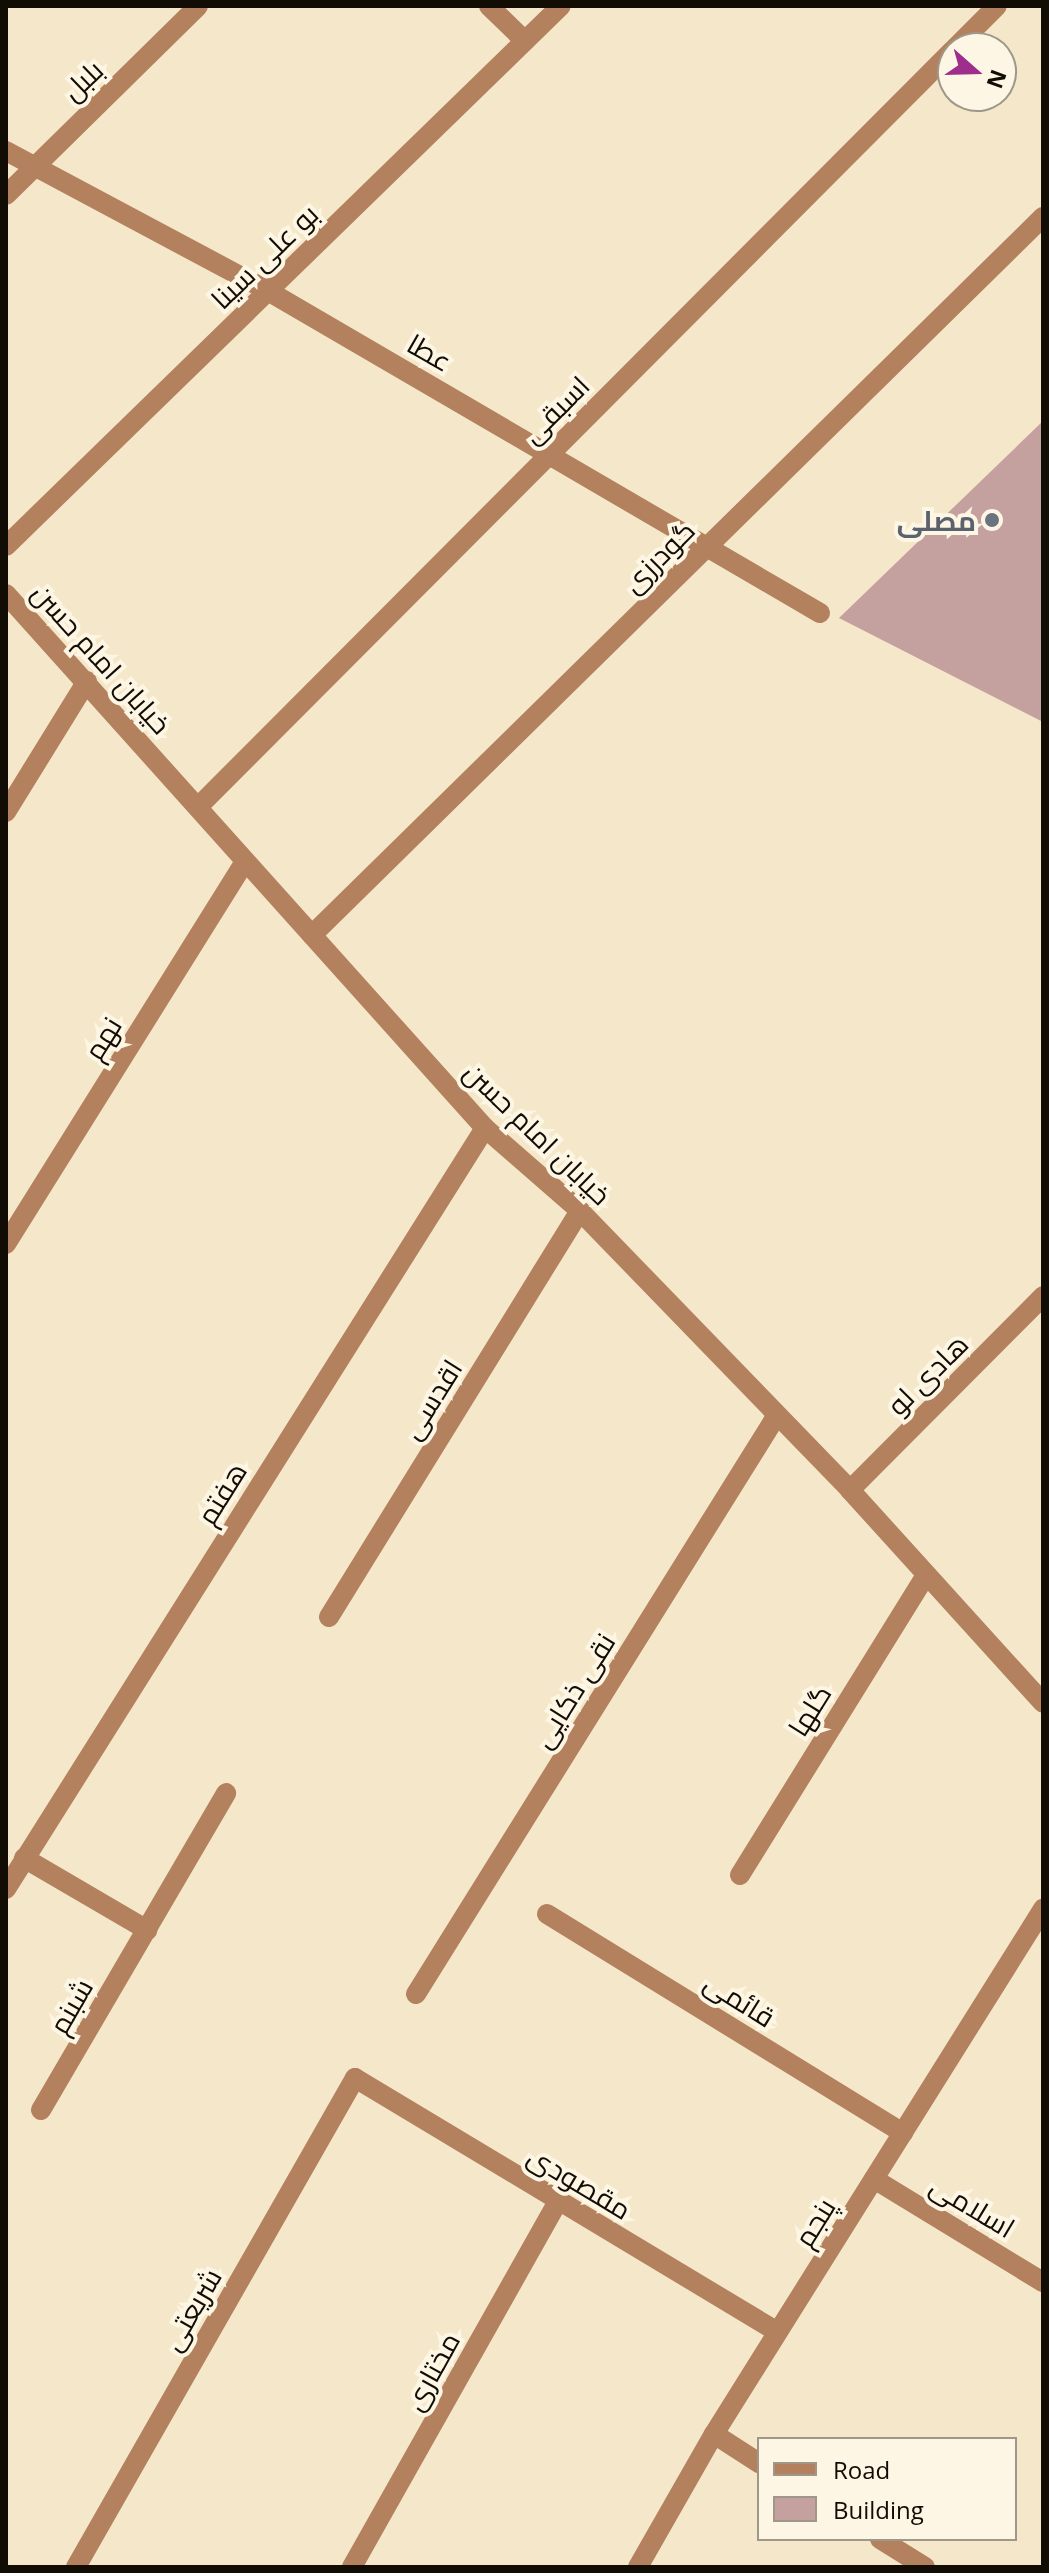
<!DOCTYPE html>
<meta charset="utf-8">
<style>
body{margin:0}
#map{position:relative;width:1049px;height:2573px;overflow:hidden;background:#f5e8ca;font-family:"Open Sans",Cairo,sans-serif}
div>[style]{position:absolute}
.building>*{inset:0;background:#c4a09e}
.minor>*{height:20px;margin:-10px;padding:0 10px;transform-origin:10px;border-radius:10px;background:#b4815f}
.dots>*{width:22px;height:22px;translate:-50% -50%;box-sizing:border-box;border:4px solid #fef6e4;border-radius:50%}
span{translate:-50% -50%;white-space:nowrap;text-align:center;line-height:1.15;-webkit-text-stroke:8px #fef6e4;paint-order:stroke}
.street-label{font-size:28px;color:#110c04}
.worship-label{font-size:28px;color:#5b616d;font-weight:700}
.right{translate:-100% -50%;text-align:right}
.frame{position:absolute;inset:0;border:8px solid #110c04;pointer-events:none}
.legend{position:absolute;left:757px;top:2437px;width:260px;height:104px;box-sizing:border-box;background:#fef6e4;border:2px solid #9f988a;margin:0;padding:10px 14px;list-style:none;font-size:24px;color:#110c04}
.legend li{display:flex;align-items:center;gap:16px;height:40px}
.legend b{width:40px;border:2px solid #9f988a}
.north{position:absolute;left:937px;top:32px;width:80px;height:80px;box-sizing:border-box;background:#fef6e4;border:2px solid #9f988a;border-radius:50%;rotate:110deg;font-size:22px;font-weight:700;line-height:32px;text-align:center;color:#110c04}
.north::after{content:'';display:block;margin:auto;width:28px;height:36px;background:#9e2e8b;clip-path:polygon(50% 0,100% 100%,50% 72%,0 100%)}
</style>
<div id="map">
<div class="building">
<div style="clip-path:polygon(1043px 421px,1043px 722px,839px 618px)"></div>
</div>
<div class="minor">
<div style="left:489px;top:6px;width:50px;rotate:44.2deg"></div>
<div style="left:955px;top:48px;width:59px;rotate:-45deg"></div>
<div style="left:6px;top:151px;width:297px;rotate:28.1deg"></div>
<div style="left:268px;top:291px;width:639px;rotate:30.26deg"></div>
<div style="left:6px;top:195px;width:269px;rotate:-44.5deg"></div>
<div style="left:6px;top:546px;width:774px;rotate:-44.22deg"></div>
<div style="left:6px;top:594px;width:717px;rotate:48.11deg"></div>
<div style="left:485px;top:1128px;width:126px;rotate:41.1deg"></div>
<div style="left:580px;top:1211px;width:388px;rotate:45.9deg"></div>
<div style="left:850px;top:1490px;width:287px;rotate:47.8deg"></div>
<div style="left:198px;top:807px;width:1069px;rotate:-45.08deg"></div>
<div style="left:6px;top:812px;width:154px;rotate:-58.3deg"></div>
<div style="left:312px;top:935px;width:1025px;rotate:-44.49deg"></div>
<div style="left:6px;top:1244px;width:451px;rotate:-58deg"></div>
<div style="left:850px;top:1490px;width:274px;rotate:-45.1deg"></div>
<div style="left:329px;top:1617px;width:477px;rotate:-58.3deg"></div>
<div style="left:24px;top:1858px;width:143px;rotate:30.3deg"></div>
<div style="left:740px;top:1875px;width:353px;rotate:-58.2deg"></div>
<div style="left:6px;top:1889px;width:899px;rotate:-57.81deg"></div>
<div style="left:547px;top:1914px;width:418px;rotate:31.6deg"></div>
<div style="left:416px;top:1994px;width:682px;rotate:-58.06deg"></div>
<div style="left:41px;top:2110px;width:367px;rotate:-59.7deg"></div>
<div style="left:874px;top:2179px;width:198px;rotate:31.4deg"></div>
<div style="left:714px;top:2434px;width:54px;rotate:32.8deg"></div>
<div style="left:880px;top:2539px;width:53px;rotate:31.9deg"></div>
<div style="left:76px;top:2567px;width:563px;rotate:-60.29deg"></div>
<div style="left:355px;top:2078px;width:493px;rotate:31deg"></div>
<div style="left:352px;top:2567px;width:419px;rotate:-60.6deg"></div>
<div style="left:638px;top:2567px;width:153px;rotate:-60.3deg"></div>
<div style="left:714px;top:2434px;width:620px;rotate:-57.93deg"></div>
</div>
<div class="dots">
<div style="left:992px;top:520px;background:#6b7280"></div>
</div>
<div class="street-label">
<span style="left:82px;top:80px;rotate:-44deg">بلبل</span>
<span style="left:264px;top:256px;rotate:-44deg">بو علی سینا</span>
<span style="left:430px;top:352px;rotate:30deg">عطا</span>
<span style="left:555px;top:409px;rotate:-45deg">اسبقی</span>
<span style="left:658px;top:556px;rotate:-45deg">گودرزی</span>
<span style="left:102px;top:658px;rotate:48deg">خیابان امام حسن</span>
<span style="left:102px;top:1038px;rotate:-58deg">نهم</span>
<span style="left:538px;top:1133px;rotate:44deg">خیابان امام حسن</span>
<span style="left:927px;top:1374px;rotate:-45deg">هادی لو</span>
<span style="left:431px;top:1399px;rotate:-58deg">اقدسی</span>
<span style="left:221px;top:1493px;rotate:-58deg">هفتم</span>
<span style="left:573px;top:1690px;rotate:-58deg">نقی ذکایی</span>
<span style="left:809px;top:1710px;rotate:-58deg">گلها</span>
<span style="left:740px;top:1999px;rotate:32deg">قائمی</span>
<span style="left:70px;top:2006px;rotate:-60deg">شبنم</span>
<span style="left:580px;top:2182px;rotate:31deg">مقصودی</span>
<span style="left:973px;top:2206px;rotate:31deg">اسلامی</span>
<span style="left:814px;top:2222px;rotate:-58deg">پنجم</span>
<span style="left:191px;top:2309px;rotate:-60deg">شریعتی</span>
<span style="left:431px;top:2371px;rotate:-61deg">مختاری</span>
</div>
<div class="worship-label">
<span class="right" style="left:976px;top:520px">مصلی</span>
</div>
<div class="frame"></div>
<ul class="legend">
<li><b style="height:10px;background:#b4815f"></b>Road</li>
<li><b style="height:22px;background:#c4a09e"></b>Building</li>
</ul>
<div class="north">N</div>
</div>
